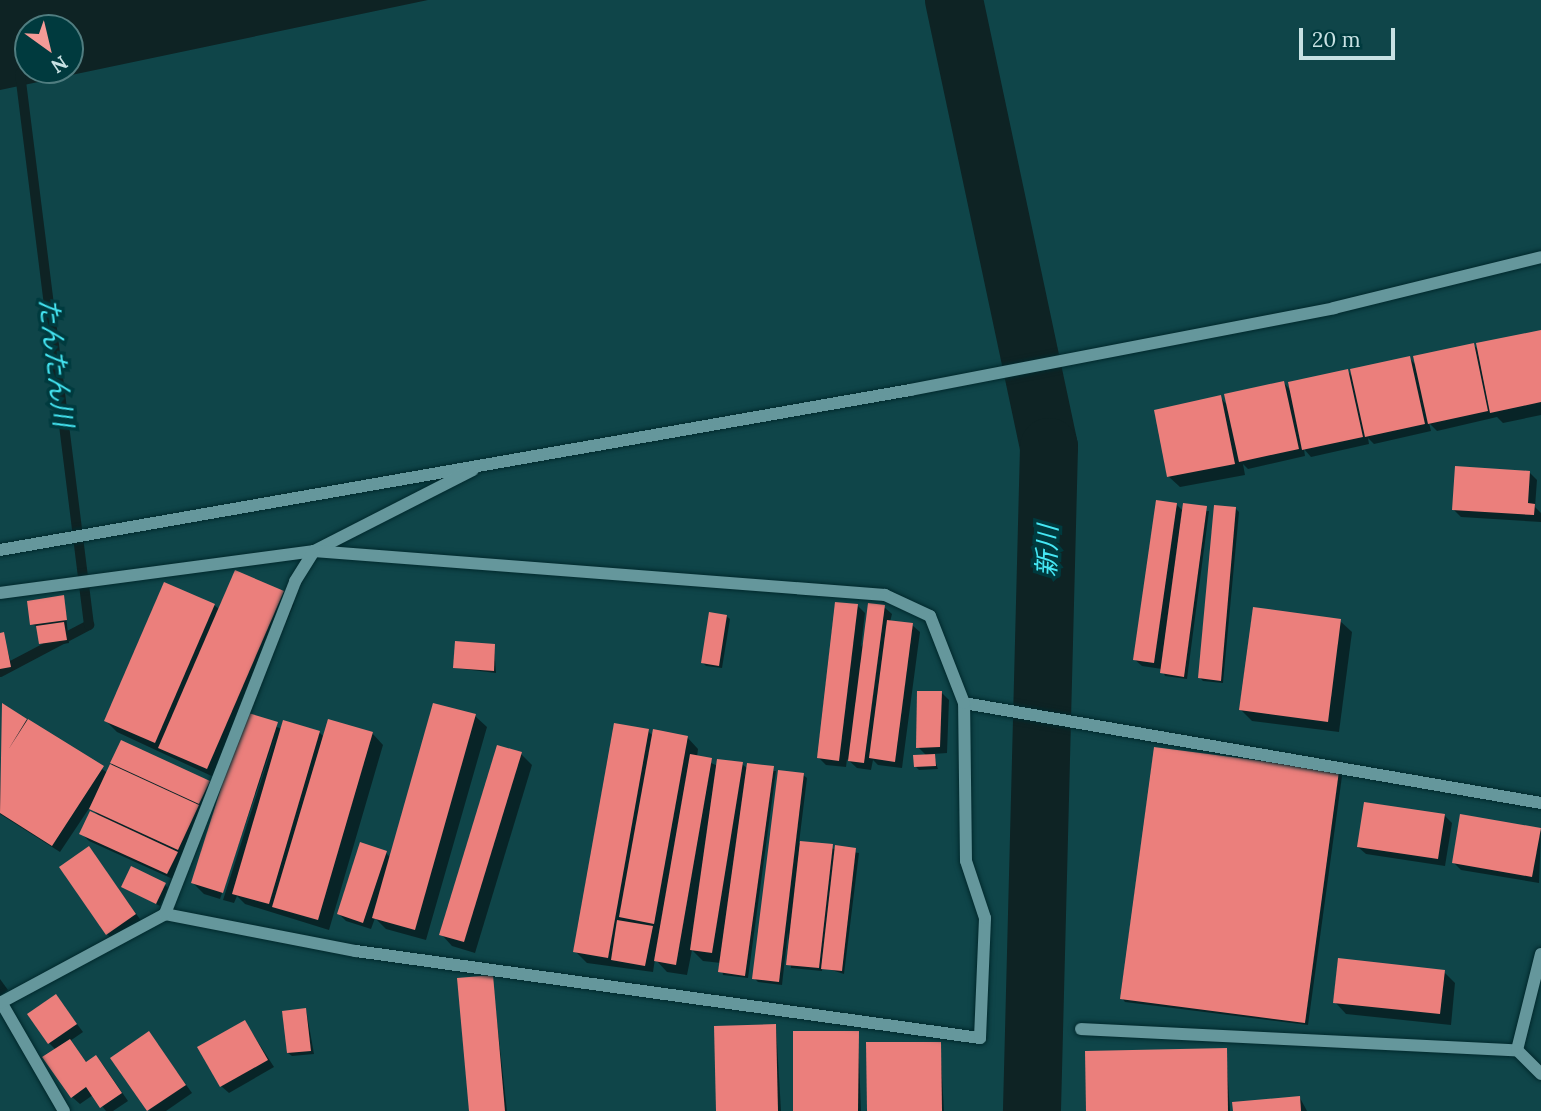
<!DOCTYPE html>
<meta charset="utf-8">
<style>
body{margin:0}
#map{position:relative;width:1541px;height:1111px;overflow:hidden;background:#0f4549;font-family:Lora,"Noto Sans JP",serif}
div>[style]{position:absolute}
.water>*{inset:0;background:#0e2324}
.shadow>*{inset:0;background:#0007}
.stream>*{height:10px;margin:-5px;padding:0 5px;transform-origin:5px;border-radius:5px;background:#0e2324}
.river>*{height:58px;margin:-29px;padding:0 29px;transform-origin:29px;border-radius:29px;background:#0e2324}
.building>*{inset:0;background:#eb7f7c}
.roads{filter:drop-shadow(0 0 2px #01292d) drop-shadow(0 0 2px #01292d)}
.minor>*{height:12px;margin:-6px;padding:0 6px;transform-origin:6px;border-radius:6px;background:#65979c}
span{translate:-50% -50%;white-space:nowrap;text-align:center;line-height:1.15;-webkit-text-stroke:7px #003a3e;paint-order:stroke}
.water-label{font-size:26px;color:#45e7f4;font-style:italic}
.north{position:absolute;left:14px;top:14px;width:70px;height:70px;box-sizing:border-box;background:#003a3e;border:2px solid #507d80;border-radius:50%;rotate:146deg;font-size:19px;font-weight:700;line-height:28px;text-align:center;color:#c8e1e3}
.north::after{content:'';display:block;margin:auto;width:24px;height:32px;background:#f59b97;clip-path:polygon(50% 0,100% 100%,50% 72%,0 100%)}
.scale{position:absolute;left:1299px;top:28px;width:96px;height:32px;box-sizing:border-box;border:4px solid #c8e1e3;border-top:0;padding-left:9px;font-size:21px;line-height:24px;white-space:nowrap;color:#c8e1e3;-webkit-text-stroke:5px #003a3e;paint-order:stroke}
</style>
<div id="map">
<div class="water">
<div style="clip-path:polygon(evenodd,0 0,428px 0,0 90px,0 0,28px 28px,70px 28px,70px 70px,28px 70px,28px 28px)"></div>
</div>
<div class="shadow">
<div style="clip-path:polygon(1541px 332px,1541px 415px,1503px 423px,1497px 417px,1437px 431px,1429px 423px,1431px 431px,1374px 444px,1368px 438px,1369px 444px,1311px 457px,1304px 449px,1305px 456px,1248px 469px,1243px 464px,1245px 475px,1180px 487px,1168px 476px,1220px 397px,1228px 406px,1284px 383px,1291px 391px,1347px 371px,1353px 377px,1409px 358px,1417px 366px,1473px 345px,1480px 351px)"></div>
<div style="clip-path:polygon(1529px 472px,1537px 480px,1535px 507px,1541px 513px,1541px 522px,1461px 517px,1454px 510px)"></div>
<div style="clip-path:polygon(1177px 505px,1184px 512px,1209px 511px,1187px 679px,1165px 676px,1162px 669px,1142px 666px,1134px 659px)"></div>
<div style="clip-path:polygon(1236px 509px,1239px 512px,1223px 683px,1203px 681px,1200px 678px)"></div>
<div style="clip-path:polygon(283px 592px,294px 604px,246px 715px,282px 729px,319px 732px,324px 737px,372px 733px,383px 745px,329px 930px,245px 904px,237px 896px,234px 903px,223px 900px,278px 728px,220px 899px,204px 894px,193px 883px,239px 738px,218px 779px,117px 732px,106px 721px,214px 605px,220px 610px)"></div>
<div style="clip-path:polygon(64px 597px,69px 643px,44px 647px,38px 627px,32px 624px)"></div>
<div style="clip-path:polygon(858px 606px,865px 613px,861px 647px,884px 607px,892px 614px,890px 622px,912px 625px,920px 632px,902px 768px,878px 765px,873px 760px,871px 770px,857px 768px,847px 759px,846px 767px,826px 765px,819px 758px)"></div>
<div style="clip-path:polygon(726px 616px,730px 619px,722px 668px,706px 666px,703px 663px)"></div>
<div style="clip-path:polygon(1340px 621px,1352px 632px,1339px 732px,1252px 721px,1241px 710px)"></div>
<div style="clip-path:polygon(3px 634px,13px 670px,0 673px,0 635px)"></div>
<div style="clip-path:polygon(494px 645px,496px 673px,455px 668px)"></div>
<div style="clip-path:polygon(941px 692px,949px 700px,947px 753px,933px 754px,938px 769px,919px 770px,916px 767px,927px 756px,918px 747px)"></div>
<div style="clip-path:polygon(3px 705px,108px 773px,122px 742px,216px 790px,175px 880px,89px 841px,81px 833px,100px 817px,90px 807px,60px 852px,0 814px)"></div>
<div style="clip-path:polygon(475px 716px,487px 727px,426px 940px,386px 929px,375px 918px,371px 929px,346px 921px,339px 914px,386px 853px,391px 858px)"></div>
<div style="clip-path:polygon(648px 731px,653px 736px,687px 737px,698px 749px,697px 757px,718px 766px,742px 764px,748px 769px,776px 771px,748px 978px,723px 975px,721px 963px,703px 961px,692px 950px,687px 975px,667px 972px,655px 959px,653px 972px,587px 963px,575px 951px)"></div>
<div style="clip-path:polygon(521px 754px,532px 765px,475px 953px,452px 946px,441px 934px)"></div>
<div style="clip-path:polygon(1338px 773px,1342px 776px,1308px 1025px,1125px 1002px,1122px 998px)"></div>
<div style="clip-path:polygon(803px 775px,807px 778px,799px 843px,859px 853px,844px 974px,822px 967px,822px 971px,791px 968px,788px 932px,782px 985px,758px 982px,754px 978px)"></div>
<div style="clip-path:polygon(1444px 815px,1452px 823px,1445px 866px,1366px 854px,1358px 847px)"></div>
<div style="clip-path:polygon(1541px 831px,1539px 883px,1461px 870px,1454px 863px)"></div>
<div style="clip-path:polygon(89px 848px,142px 922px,115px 941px,107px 934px)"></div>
<div style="clip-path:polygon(165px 885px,168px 888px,160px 906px,123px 887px)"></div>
<div style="clip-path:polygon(1444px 972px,1455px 983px,1451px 1025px,1346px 1014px,1335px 1002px)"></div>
<div style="clip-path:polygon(492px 977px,507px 1111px,471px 1111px)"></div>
<div style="clip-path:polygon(0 979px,8px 990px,0 996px)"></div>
<div style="clip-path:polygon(56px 996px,83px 1032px,70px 1041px,87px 1063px,96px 1057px,103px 1065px,128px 1101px,113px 1111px,106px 1111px,93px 1095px,80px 1104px,72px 1097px,56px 1050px,49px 1043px)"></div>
<div style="clip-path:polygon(306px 1009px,314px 1054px,292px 1056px,288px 1053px)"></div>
<div style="clip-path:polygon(245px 1022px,274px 1067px,229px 1093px,221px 1086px)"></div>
<div style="clip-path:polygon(776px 1026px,781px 1111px,718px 1111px)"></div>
<div style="clip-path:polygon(858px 1032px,861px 1111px,795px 1111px)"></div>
<div style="clip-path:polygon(149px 1033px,192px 1093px,166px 1111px,150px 1111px,113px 1058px)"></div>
<div style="clip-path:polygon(940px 1043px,944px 1111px,868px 1111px)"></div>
<div style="clip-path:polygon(1226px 1050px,1230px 1111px,1088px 1111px)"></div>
<div style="clip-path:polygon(1300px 1098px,1307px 1111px,1234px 1111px)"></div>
</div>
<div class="stream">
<div style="left:0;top:672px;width:101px;rotate:-27.8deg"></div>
<div style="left:89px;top:625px;width:556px;rotate:-97.13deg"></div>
</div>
<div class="river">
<div style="left:954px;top:0;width:457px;rotate:78deg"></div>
<div style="left:1049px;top:447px;width:664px;rotate:91.47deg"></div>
</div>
<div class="building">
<div style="clip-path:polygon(1541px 330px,1541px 402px,1490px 413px,1476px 343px)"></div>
<div style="clip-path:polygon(1474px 343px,1488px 411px,1428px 424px,1413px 356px)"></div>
<div style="clip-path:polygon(1410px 356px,1425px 424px,1365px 437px,1350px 369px)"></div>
<div style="clip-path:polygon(1348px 369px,1363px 437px,1302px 450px,1288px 382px)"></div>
<div style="clip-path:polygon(1284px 381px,1299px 449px,1239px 462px,1224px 394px)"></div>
<div style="clip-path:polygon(1221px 395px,1235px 464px,1167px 477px,1154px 410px)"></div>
<div style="clip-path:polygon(1455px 466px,1530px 471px,1528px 503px,1535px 504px,1534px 515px,1452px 510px)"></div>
<div style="clip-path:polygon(1156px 500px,1177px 503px,1154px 663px,1133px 660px)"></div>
<div style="clip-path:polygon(1183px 503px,1207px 506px,1184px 677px,1160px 673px)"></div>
<div style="clip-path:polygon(1214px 505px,1236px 507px,1221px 681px,1198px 678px)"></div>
<div style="clip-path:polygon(235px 570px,284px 591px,207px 769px,158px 748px)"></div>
<div style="clip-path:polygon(164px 582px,215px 604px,155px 743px,104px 721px)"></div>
<div style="clip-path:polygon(64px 595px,67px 620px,30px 625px,27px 601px)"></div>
<div style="clip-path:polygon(835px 602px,858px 604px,839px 761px,817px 758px)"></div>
<div style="clip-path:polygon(868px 603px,885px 605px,864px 763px,848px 761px)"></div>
<div style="clip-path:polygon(1253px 607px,1341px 619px,1328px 722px,1239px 710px)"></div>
<div style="clip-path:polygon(709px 612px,727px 615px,719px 666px,701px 663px)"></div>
<div style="clip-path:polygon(887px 620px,913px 623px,895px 762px,869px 758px)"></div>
<div style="clip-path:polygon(64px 622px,67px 640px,39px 644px,36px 626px)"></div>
<div style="clip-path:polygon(4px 632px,11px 667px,0 669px,0 633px)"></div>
<div style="clip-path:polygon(455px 641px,495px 644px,494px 671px,453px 668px)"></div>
<div style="clip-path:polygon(917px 691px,942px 691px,940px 747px,916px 748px)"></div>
<div style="clip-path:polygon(2px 703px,27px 719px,8px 750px,28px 719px,104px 766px,52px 846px,0 813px)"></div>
<div style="clip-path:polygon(433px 703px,476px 714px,415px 930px,372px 918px)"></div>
<div style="clip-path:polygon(245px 712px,278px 722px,223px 893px,191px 883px)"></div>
<div style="clip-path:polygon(328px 719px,373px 732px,318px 920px,272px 907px)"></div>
<div style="clip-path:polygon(283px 720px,320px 731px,269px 904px,232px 894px)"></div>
<div style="clip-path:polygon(614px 723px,649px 729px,608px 958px,573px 952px)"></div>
<div style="clip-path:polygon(653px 729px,688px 736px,654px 924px,619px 917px)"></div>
<div style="clip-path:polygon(121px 740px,210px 781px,199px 804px,110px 763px)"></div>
<div style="clip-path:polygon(497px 745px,522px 752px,464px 942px,439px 935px)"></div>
<div style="clip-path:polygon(1154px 747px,1339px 771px,1305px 1023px,1120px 999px)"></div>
<div style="clip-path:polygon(690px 754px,712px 758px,676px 965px,654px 961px)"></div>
<div style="clip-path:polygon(935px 754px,936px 766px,914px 767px,913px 755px)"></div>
<div style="clip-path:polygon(717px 759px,743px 762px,712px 953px,690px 950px)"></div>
<div style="clip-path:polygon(747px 763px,774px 766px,745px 976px,718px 972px)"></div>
<div style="clip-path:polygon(110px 764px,199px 805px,178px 850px,89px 809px)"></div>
<div style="clip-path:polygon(778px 770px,804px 773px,779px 982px,752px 979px)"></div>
<div style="clip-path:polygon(1364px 802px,1445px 814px,1438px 859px,1357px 847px)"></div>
<div style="clip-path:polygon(90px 811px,178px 852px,167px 874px,79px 834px)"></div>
<div style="clip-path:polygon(1460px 814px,1541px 828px,1532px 877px,1452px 863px)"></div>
<div style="clip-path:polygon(800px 841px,833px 844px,819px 968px,786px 965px)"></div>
<div style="clip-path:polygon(360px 842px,387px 851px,363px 923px,337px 914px)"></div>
<div style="clip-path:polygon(835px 845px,856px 848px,842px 971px,821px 969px)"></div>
<div style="clip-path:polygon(89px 846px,136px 914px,106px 935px,59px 867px)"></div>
<div style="clip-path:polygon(131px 866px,166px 883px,156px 904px,121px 887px)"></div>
<div style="clip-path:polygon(617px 920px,653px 926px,645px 966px,611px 960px)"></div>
<div style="clip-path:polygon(1338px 958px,1445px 970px,1440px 1014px,1333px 1003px)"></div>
<div style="clip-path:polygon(493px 975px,505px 1111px,469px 1111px,457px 978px)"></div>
<div style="clip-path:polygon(56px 994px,77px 1024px,48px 1044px,27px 1014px)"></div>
<div style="clip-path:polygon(306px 1008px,311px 1051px,287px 1053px,282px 1011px)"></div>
<div style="clip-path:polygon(245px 1020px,268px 1060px,220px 1087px,197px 1047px)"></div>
<div style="clip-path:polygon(776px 1024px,778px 1111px,716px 1111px,714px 1026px)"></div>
<div style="clip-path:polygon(149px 1031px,186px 1085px,147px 1111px,110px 1058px)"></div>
<div style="clip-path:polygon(793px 1031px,859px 1031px,858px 1111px,793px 1111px)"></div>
<div style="clip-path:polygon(70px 1039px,86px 1062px,96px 1055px,122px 1093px,100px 1108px,86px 1087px,71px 1098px,42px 1057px)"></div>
<div style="clip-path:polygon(866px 1042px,941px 1042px,942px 1111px,867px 1111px)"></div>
<div style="clip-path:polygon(1227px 1048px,1228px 1111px,1086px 1111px,1085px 1051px)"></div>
<div style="clip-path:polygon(1300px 1096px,1301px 1111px,1233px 1111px,1232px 1102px)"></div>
</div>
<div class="roads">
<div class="minor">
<div style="left:0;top:550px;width:924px;rotate:-9.97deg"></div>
<div style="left:910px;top:390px;width:432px;rotate:-10.9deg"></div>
<div style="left:1334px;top:308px;width:213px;rotate:-13.8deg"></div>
<div style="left:0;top:593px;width:317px;rotate:-7.6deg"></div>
<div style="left:314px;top:551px;width:178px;rotate:-27deg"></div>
<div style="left:964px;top:703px;width:586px;rotate:9.83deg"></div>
<div style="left:1px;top:1002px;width:126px;rotate:60deg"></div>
<div style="left:0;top:1003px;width:187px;rotate:-28.3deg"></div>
<div style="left:165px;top:914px;width:195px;rotate:11deg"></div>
<div style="left:356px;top:951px;width:630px;rotate:7.94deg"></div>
<div style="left:980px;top:1038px;width:120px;rotate:-87.6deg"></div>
<div style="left:985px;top:918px;width:60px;rotate:-108.4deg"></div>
<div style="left:966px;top:861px;width:158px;rotate:-90.7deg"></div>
<div style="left:964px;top:703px;width:93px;rotate:-111.3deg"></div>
<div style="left:930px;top:616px;width:50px;rotate:-155deg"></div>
<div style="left:885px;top:595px;width:573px;rotate:-175.59deg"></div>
<div style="left:314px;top:551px;width:36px;rotate:122deg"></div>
<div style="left:295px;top:582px;width:357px;rotate:111.4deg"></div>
<div style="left:1081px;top:1029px;width:437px;rotate:2.8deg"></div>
<div style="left:1517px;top:1050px;width:34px;rotate:45deg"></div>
<div style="left:1517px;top:1050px;width:99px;rotate:-76deg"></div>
</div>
</div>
<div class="water-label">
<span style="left:56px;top:362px;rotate:83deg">たんたん川</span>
<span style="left:1047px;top:551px;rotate:-88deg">新川</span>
</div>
<div class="north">N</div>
<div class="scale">20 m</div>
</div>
